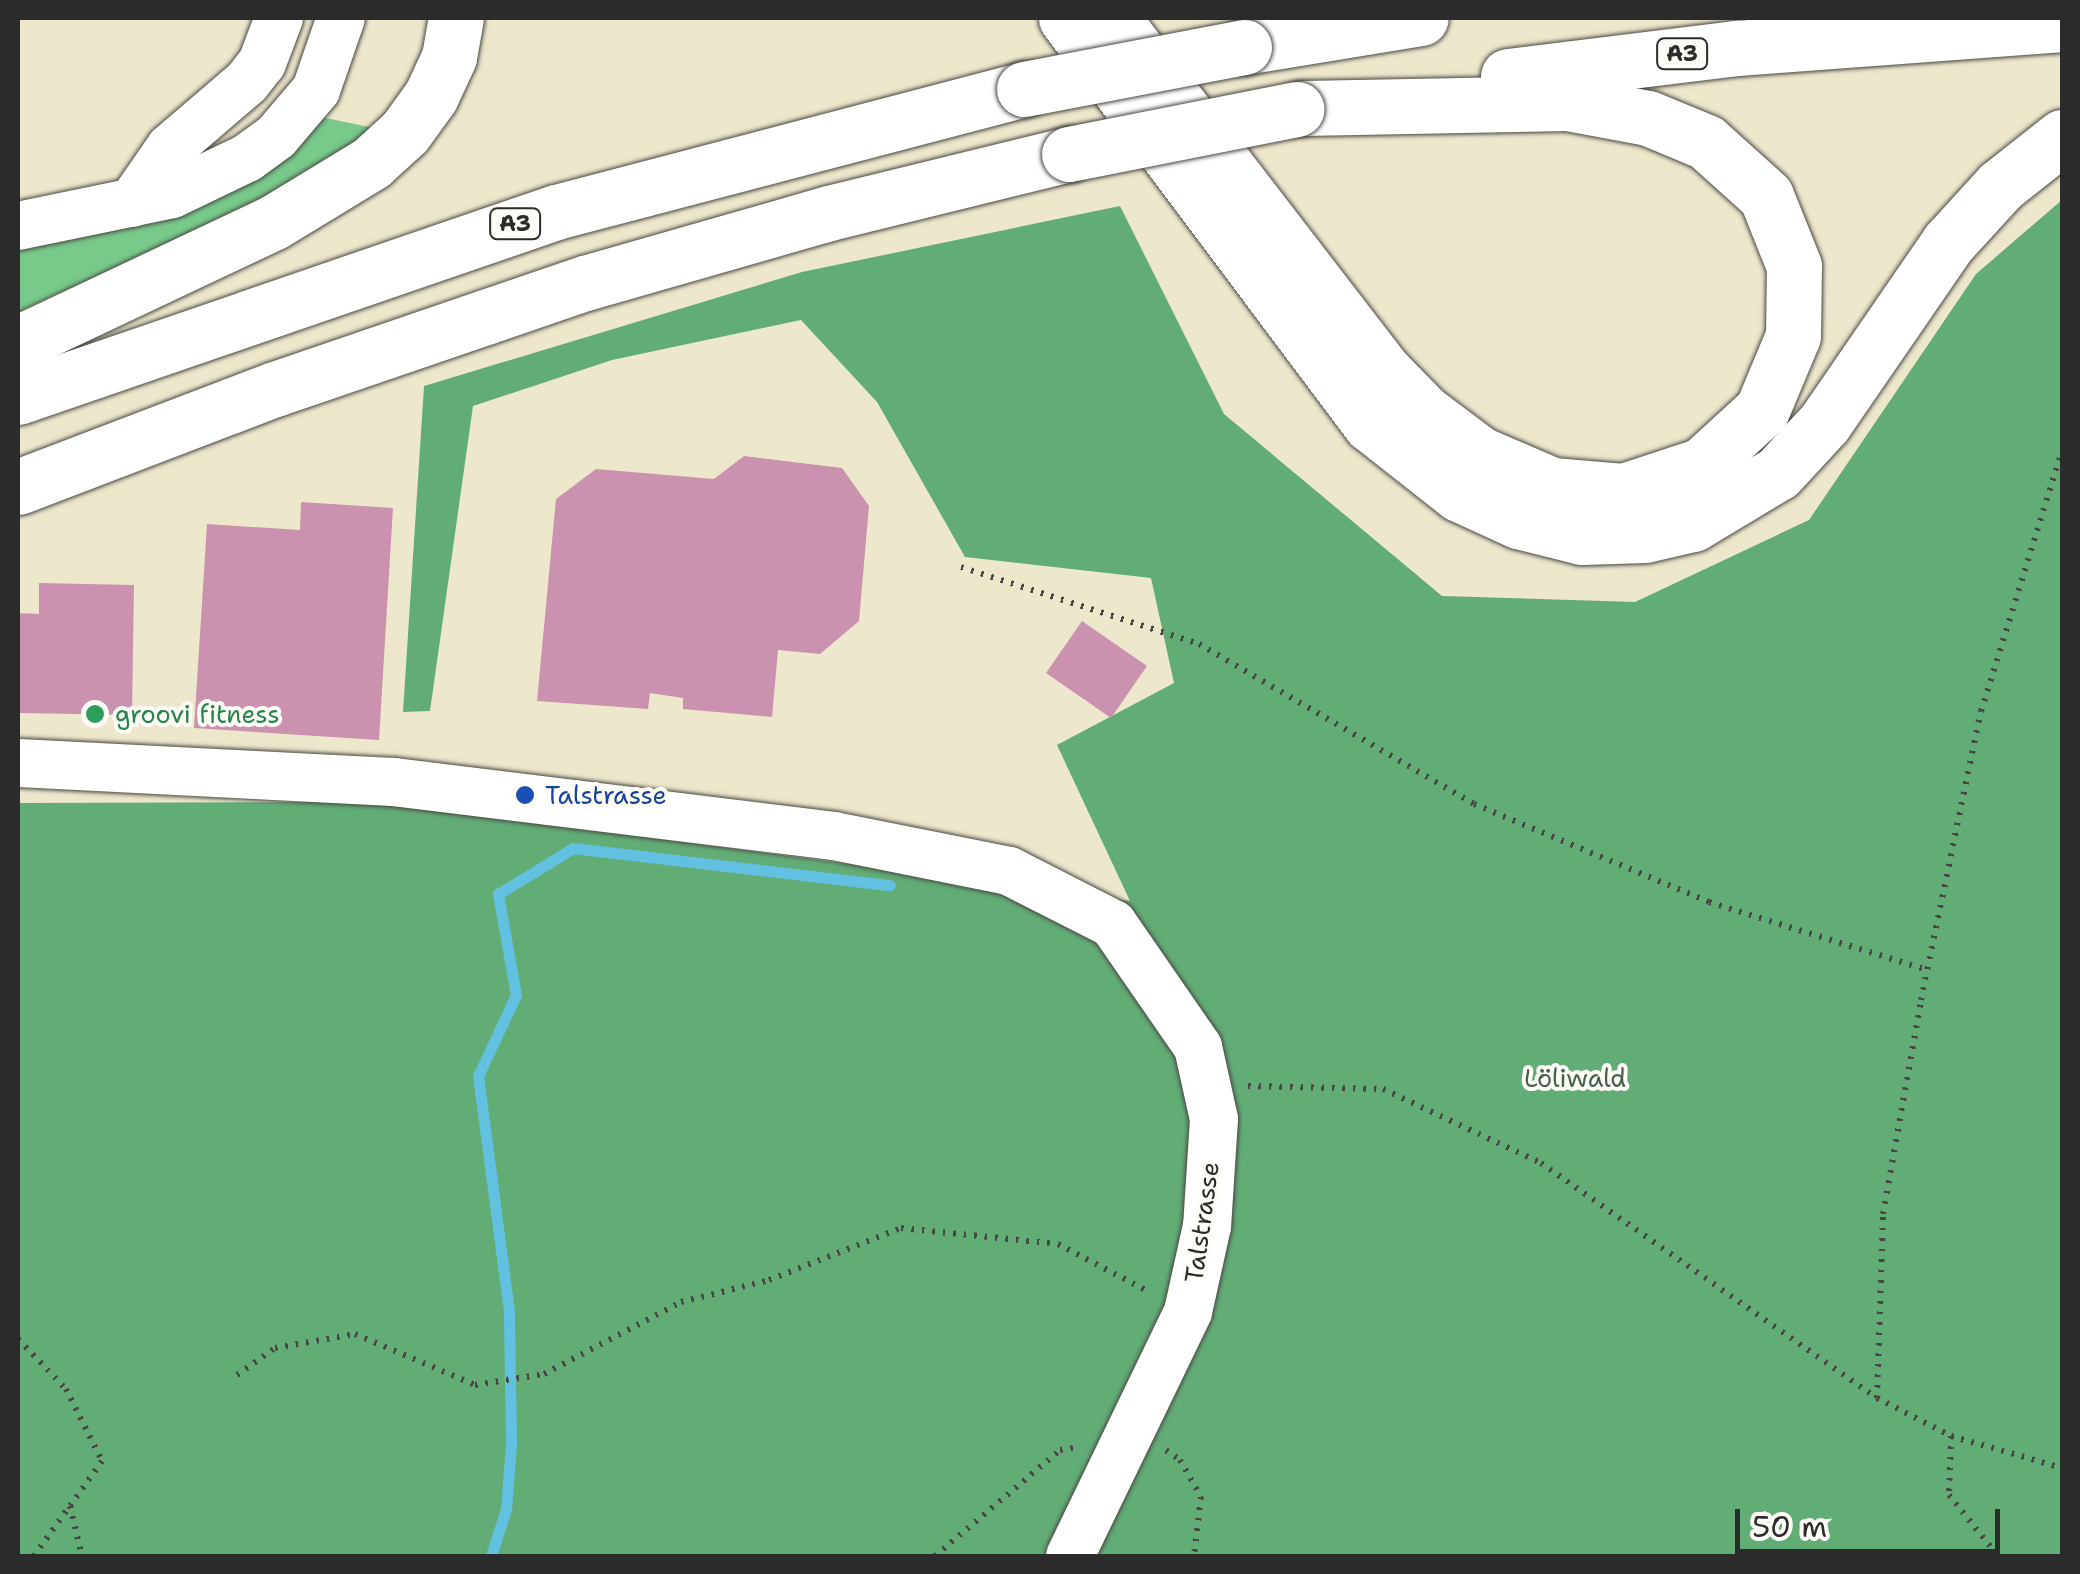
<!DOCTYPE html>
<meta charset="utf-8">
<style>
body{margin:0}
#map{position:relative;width:2080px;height:1574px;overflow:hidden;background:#ede7cc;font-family:"Shantell Sans",sans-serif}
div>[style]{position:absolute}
.green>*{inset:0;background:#78c98a}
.forest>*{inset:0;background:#62ad76}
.stream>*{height:11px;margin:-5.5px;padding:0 5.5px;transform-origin:5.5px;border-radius:5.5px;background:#62c1e1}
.building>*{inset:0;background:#ca92ae}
.path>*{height:6px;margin-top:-3px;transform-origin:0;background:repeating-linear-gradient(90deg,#484743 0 2.5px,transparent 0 10.5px)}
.roads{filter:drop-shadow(0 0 2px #484743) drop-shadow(0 0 2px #484743)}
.minor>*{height:48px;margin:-24px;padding:0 24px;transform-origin:24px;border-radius:24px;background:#fff}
.highway>*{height:55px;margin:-27.5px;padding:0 27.5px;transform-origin:27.5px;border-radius:27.5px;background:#fff}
.bridges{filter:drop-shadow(0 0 2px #484743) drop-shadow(0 0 2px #484743)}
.highway-bridge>*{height:55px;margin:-27.5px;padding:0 27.5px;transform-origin:27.5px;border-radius:27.5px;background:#fff}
.dots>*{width:28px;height:28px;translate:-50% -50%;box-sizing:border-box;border:5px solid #fdfcf7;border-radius:50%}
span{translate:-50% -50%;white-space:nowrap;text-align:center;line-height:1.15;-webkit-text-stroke:8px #fdfcf7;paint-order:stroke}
.shield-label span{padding:2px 8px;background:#fdfcf7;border:2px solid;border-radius:8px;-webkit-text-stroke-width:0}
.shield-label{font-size:22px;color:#2b2b2b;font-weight:700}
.leisure-label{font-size:25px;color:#27864d}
.left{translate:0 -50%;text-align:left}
.transit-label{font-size:25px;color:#164399}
.park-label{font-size:25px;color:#46624c}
.street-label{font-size:25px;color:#2b2b2b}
.frame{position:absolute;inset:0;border:20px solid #2b2b2b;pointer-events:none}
.scale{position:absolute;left:1735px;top:1509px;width:265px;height:45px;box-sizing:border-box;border:5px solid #2b2b2b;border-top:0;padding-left:12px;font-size:30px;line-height:35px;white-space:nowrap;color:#2b2b2b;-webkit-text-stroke:8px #fdfcf7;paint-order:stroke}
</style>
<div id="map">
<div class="green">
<div style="clip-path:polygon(316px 116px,374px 128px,294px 186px,18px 312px,18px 245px)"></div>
</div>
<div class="forest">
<div style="clip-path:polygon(2062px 200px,2062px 1556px,18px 1556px,18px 803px,379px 802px,1130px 901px,1057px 745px,1174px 683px,1151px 578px,965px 557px,877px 402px,801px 320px,612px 360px,473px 406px,430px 711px,403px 712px,424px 386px,802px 272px,1120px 206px,1224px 414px,1442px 596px,1635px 602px,1809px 520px,1976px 274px)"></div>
</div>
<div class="stream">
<div style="left:491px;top:1556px;width:49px;rotate:-72.3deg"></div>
<div style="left:506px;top:1509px;width:65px;rotate:-85.6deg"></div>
<div style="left:511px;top:1444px;width:133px;rotate:-90.9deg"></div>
<div style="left:509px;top:1311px;width:237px;rotate:-97.5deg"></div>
<div style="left:478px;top:1076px;width:89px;rotate:-64.9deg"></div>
<div style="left:516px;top:995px;width:103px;rotate:-100.1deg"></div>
<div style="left:498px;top:894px;width:88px;rotate:-31.5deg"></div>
<div style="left:573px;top:848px;width:319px;rotate:6.7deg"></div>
</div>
<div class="building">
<div style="clip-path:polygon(744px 456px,842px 468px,869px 506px,859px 621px,820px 654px,778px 650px,772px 717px,683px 709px,683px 698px,650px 693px,648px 709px,537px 701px,556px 499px,596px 469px,714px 479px)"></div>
<div style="clip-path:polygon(301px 502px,393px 508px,379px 740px,194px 728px,207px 524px,300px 530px)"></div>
<div style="clip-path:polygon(39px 583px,134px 585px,132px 715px,18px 713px,18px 613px,39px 614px)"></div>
<div style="clip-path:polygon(1082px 621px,1147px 666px,1111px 718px,1046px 673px)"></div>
</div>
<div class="path">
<div style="left:961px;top:567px;width:250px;rotate:17.9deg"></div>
<div style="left:1199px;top:644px;width:318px;rotate:30.2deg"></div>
<div style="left:1474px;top:804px;width:255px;rotate:22.6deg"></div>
<div style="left:1709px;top:902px;width:228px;rotate:17.3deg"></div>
<div style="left:1248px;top:1086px;width:135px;rotate:1.3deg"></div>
<div style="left:1383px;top:1089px;width:174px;rotate:25.1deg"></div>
<div style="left:1541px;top:1163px;width:410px;rotate:35deg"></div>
<div style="left:1877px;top:1398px;width:83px;rotate:27.2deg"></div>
<div style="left:1951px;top:1436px;width:116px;rotate:16.1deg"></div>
<div style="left:18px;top:1339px;width:69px;rotate:46.2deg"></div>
<div style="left:66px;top:1389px;width:80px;rotate:63.4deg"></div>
<div style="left:102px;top:1461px;width:55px;rotate:125.4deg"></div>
<div style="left:70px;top:1506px;width:51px;rotate:76.5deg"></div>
<div style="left:237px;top:1375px;width:47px;rotate:-35.4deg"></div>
<div style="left:275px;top:1348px;width:81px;rotate:-9.9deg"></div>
<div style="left:355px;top:1334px;width:130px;rotate:23deg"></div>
<div style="left:475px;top:1385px;width:70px;rotate:-9.1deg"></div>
<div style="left:544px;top:1374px;width:155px;rotate:-27.7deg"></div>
<div style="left:681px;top:1302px;width:91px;rotate:-14deg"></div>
<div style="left:769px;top:1280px;width:142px;rotate:-21.5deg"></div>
<div style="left:901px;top:1228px;width:158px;rotate:5.8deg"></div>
<div style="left:1058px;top:1244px;width:105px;rotate:27.8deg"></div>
<div style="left:1877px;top:1398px;width:184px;rotate:-88.1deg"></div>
<div style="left:1883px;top:1214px;width:217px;rotate:-79.9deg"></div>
<div style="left:1921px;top:1000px;width:295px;rotate:-78.3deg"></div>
<div style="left:1981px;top:711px;width:272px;rotate:-72.7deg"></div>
<div style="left:1951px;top:1436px;width:59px;rotate:91.9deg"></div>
<div style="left:1949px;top:1495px;width:78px;rotate:51.2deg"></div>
<div style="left:1166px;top:1450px;width:17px;rotate:36deg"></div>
<div style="left:1180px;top:1460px;width:43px;rotate:60.4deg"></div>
<div style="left:1201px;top:1497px;width:59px;rotate:96.8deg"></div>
<div style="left:34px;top:1556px;width:60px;rotate:-54.5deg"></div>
<div style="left:935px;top:1556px;width:164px;rotate:-40.3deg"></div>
<div style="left:1060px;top:1450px;width:20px;rotate:-9deg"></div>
</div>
<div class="roads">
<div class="minor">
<div style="left:132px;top:203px;width:67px;rotate:-55.4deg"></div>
<div style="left:170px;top:148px;width:101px;rotate:-40.6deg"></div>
<div style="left:247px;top:82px;width:24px;rotate:-52deg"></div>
<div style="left:262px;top:63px;width:48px;rotate:-69.3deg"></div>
<div style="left:18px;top:226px;width:157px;rotate:-11.7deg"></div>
<div style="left:172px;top:194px;width:83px;rotate:-25.6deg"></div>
<div style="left:247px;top:158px;width:36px;rotate:-36deg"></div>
<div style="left:276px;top:137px;width:62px;rotate:-49.6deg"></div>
<div style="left:316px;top:90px;width:76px;rotate:-70.9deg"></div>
<div style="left:18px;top:763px;width:376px;rotate:2.9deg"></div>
<div style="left:394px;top:782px;width:443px;rotate:7deg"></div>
<div style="left:834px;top:836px;width:178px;rotate:11.3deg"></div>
<div style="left:1009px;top:871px;width:117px;rotate:27deg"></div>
<div style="left:1113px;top:924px;width:150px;rotate:55.4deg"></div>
<div style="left:1198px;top:1047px;width:74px;rotate:77.5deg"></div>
<div style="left:1214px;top:1119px;width:107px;rotate:93.7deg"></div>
<div style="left:1207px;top:1226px;width:88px;rotate:102.5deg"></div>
<div style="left:1188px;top:1312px;width:271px;rotate:115.8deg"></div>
</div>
<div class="highway">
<div style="left:1066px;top:18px;width:507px;rotate:53.18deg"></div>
<div style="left:1370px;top:424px;width:113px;rotate:38.2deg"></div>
<div style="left:1459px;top:494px;width:65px;rotate:24.6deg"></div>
<div style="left:1518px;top:521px;width:66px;rotate:14deg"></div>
<div style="left:1582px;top:537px;width:63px;rotate:-1.8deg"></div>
<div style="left:1645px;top:535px;width:49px;rotate:-12.9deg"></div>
<div style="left:1693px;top:524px;width:99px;rotate:-31deg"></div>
<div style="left:1778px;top:473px;width:69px;rotate:-47.3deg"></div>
<div style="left:1825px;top:422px;width:217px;rotate:-55.5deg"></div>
<div style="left:1948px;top:243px;width:77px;rotate:-47.6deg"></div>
<div style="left:2000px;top:186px;width:79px;rotate:-38.3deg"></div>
<div style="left:1112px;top:18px;width:443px;rotate:52.4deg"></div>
<div style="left:1382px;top:369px;width:60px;rotate:45.7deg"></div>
<div style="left:1424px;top:412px;width:70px;rotate:36.9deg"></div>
<div style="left:1480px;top:454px;width:78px;rotate:23.3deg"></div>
<div style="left:1552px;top:485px;width:71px;rotate:4.8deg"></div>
<div style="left:1623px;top:491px;width:83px;rotate:-18.2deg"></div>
<div style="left:1702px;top:465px;width:81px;rotate:-42.5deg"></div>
<div style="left:1762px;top:410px;width:80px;rotate:-67.3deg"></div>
<div style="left:1793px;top:336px;width:70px;rotate:-89.2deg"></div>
<div style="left:1794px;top:266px;width:75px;rotate:-111.8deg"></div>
<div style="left:1766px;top:196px;width:81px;rotate:-138deg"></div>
<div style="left:1706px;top:142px;width:63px;rotate:-157.5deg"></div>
<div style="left:1648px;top:118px;width:81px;rotate:-169.4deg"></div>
<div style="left:1568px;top:103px;width:265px;rotate:178.9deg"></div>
<div style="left:1244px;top:47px;width:179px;rotate:-9.3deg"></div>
<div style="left:1508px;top:76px;width:231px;rotate:-7deg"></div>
<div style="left:1737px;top:48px;width:326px;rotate:-4.2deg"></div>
<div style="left:18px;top:343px;width:283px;rotate:-25.3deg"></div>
<div style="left:274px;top:222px;width:114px;rotate:-31.3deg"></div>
<div style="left:371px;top:163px;width:46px;rotate:-42.4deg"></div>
<div style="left:405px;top:132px;width:44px;rotate:-54.2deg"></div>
<div style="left:431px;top:96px;width:43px;rotate:-65.2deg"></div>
<div style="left:449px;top:57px;width:40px;rotate:-80deg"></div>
<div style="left:18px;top:397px;width:569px;rotate:-18.98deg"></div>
<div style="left:556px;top:212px;width:484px;rotate:-14.7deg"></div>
<div style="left:18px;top:487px;width:275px;rotate:-20.9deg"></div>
<div style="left:275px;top:389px;width:328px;rotate:-18.9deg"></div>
<div style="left:585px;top:283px;width:254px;rotate:-16deg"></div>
<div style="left:829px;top:213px;width:247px;rotate:-13.8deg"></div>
</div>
</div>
<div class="bridges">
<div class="highway-bridge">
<div style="left:1024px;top:89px;width:224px;rotate:-10.8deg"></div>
<div style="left:1069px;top:154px;width:232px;rotate:-11.2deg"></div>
</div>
</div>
<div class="dots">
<div style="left:95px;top:714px;background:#2e9e5b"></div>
<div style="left:525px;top:795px;background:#1a4fb4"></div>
</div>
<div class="shield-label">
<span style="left:1682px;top:54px">A3</span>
<span style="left:515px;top:224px">A3</span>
</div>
<div class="leisure-label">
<span class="left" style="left:115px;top:714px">groovi fitness</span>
</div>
<div class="transit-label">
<span class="left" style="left:545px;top:795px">Talstrasse</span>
</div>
<div class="park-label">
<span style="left:1575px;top:1078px">Löliwald</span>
</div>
<div class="street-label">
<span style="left:1202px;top:1222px;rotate:-82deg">Talstrasse</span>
</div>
<div class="frame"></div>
<div class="scale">50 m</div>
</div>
